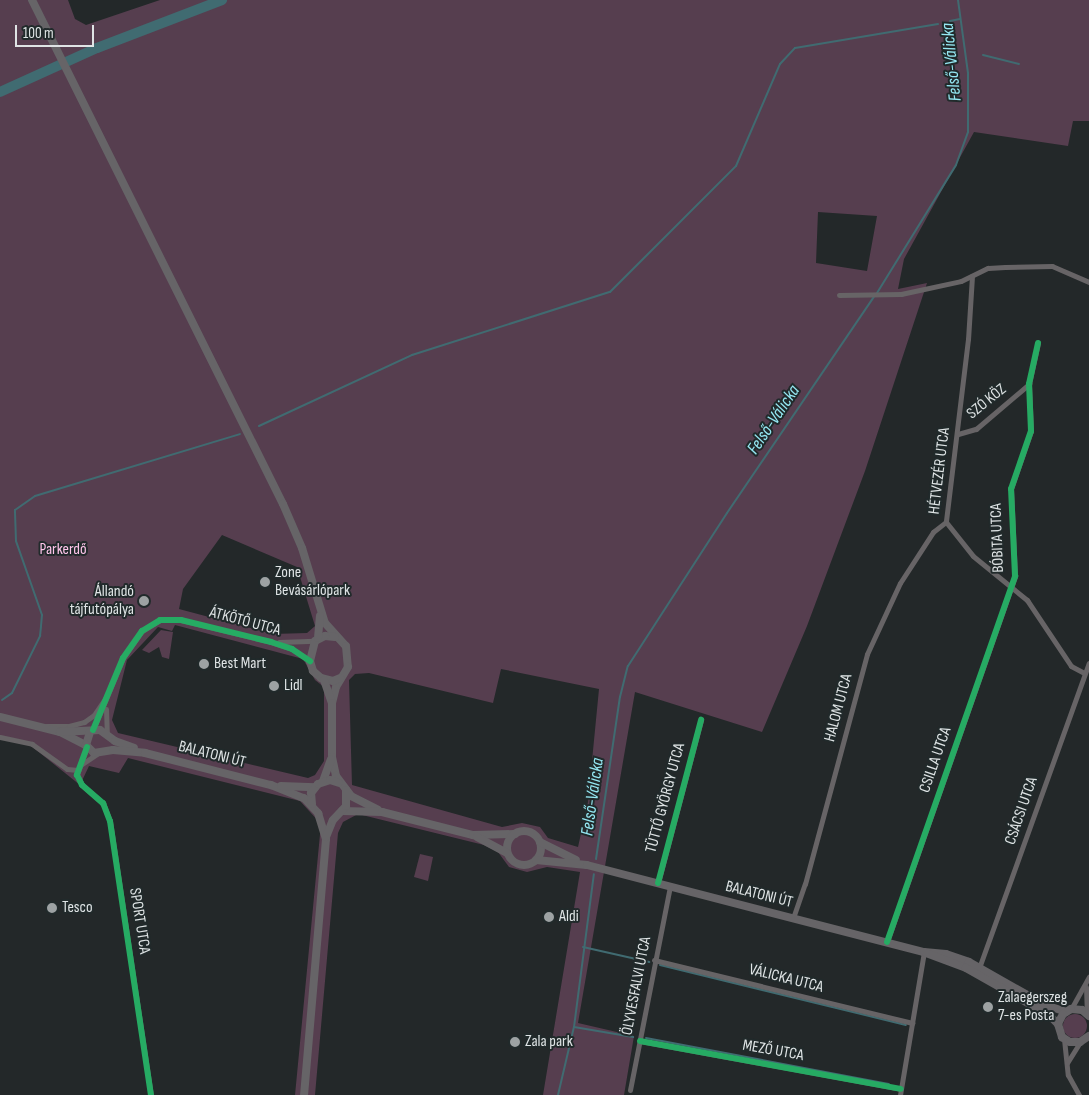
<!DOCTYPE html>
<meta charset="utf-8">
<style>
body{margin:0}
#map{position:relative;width:1089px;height:1095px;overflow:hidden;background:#232829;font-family:"Sofia Sans Condensed",sans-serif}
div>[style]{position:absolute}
.green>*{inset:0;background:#563e4f}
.round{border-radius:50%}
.stream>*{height:2px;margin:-1px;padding:0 1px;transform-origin:1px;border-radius:1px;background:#406b71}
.river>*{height:10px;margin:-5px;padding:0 5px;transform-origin:5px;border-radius:5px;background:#406b71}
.street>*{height:5px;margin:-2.5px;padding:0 2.5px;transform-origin:2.5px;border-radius:2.5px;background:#676466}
.primary>*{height:8px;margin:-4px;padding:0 4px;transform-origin:4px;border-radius:4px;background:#666467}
.primary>.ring{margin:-4px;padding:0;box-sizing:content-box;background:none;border:8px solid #666467;border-radius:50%}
.cycleway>*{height:6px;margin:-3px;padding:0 3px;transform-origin:3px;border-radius:3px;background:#26ab63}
.dots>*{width:14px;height:14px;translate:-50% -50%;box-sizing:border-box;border:2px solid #212a2b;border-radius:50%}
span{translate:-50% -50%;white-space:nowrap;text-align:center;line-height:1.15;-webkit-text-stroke:4px #212a2b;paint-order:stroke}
.street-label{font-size:16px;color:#dfe4e5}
.park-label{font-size:16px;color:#fec4ea}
.poi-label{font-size:16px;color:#dfe4e5}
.left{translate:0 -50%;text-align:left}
.right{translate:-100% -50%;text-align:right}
.water-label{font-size:18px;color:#95e8f3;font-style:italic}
.scale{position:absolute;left:15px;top:25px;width:79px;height:22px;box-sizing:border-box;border:2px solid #dfe4e5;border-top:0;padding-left:6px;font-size:15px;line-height:18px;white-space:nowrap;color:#dfe4e5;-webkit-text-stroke:4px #212a2b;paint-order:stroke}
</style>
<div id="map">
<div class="green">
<div style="clip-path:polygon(evenodd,0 0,68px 0,75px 19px,86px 25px,160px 0,1089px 0,1089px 121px,1073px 121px,1068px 146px,974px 132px,904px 259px,898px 289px,927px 283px,865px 471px,807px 626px,762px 732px,635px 692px,578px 1023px,634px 1036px,624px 1095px,543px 1095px,580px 872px,547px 867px,527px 872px,509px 867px,498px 852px,484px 845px,358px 814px,343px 822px,338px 833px,315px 1095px,295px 1095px,321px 824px,300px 801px,128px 758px,119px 773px,89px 766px,80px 785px,30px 745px,0 739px,0 0,818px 212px,877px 216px,867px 271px,816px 263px,818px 212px,0 0,222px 535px,297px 567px,315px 626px,307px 633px,273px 634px,179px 609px,183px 589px,222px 535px,0 0,175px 625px,303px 659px,315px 680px,324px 687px,324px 761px,315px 775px,308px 778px,118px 733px,112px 720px,127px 660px,158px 627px,172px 631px,175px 625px,0 0,501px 669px,599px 689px,588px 802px,578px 847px,548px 838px,540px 827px,522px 823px,502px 827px,352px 785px,349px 680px,355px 674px,369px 673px,493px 703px,501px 669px)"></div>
<div style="clip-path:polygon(161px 630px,173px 632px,169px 659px,162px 657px,159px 647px,149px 653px,142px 650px)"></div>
<div style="clip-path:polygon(420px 854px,433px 857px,428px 881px,414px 877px)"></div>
<div class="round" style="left:1063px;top:1014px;width:24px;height:24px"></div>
</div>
<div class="stream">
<div style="left:950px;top:21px;width:10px;rotate:-11deg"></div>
<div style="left:983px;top:55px;width:37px;rotate:14deg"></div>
<div style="left:877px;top:293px;width:150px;rotate:-58.3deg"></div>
<div style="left:956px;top:165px;width:35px;rotate:-70deg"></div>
<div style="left:968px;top:132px;width:59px;rotate:-90deg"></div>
<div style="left:968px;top:73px;width:74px;rotate:-97.8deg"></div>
<div style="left:259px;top:426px;width:169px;rotate:-24.9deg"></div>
<div style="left:412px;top:355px;width:208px;rotate:-17.7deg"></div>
<div style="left:610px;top:292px;width:178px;rotate:-45deg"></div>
<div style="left:736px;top:166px;width:111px;rotate:-66.7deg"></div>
<div style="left:780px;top:64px;width:22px;rotate:-47deg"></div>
<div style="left:795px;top:48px;width:145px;rotate:-9.5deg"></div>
<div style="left:2px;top:700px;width:12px;rotate:-35deg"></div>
<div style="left:12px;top:693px;width:64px;rotate:-63.8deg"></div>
<div style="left:40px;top:636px;width:10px;rotate:-84deg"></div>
<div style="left:41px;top:626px;width:11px;rotate:-85deg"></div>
<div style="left:42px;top:615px;width:78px;rotate:-109.4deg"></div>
<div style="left:16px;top:541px;width:31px;rotate:-92deg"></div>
<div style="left:15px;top:510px;width:24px;rotate:-35deg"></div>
<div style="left:35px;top:496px;width:214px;rotate:-16.8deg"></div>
<div style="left:596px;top:859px;width:164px;rotate:-81.6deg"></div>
<div style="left:620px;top:697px;width:32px;rotate:-76deg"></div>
<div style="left:628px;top:666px;width:182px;rotate:-57.1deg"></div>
<div style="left:727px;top:513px;width:261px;rotate:-55.8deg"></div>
<div style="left:583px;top:947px;width:68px;rotate:12.8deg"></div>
<div style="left:660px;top:965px;width:253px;rotate:13.7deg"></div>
<div style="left:574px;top:1027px;width:60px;rotate:9.6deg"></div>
<div style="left:646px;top:1038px;width:247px;rotate:10.7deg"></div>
<div style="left:558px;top:1095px;width:70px;rotate:-76.8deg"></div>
<div style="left:574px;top:1027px;width:154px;rotate:-82.6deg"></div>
</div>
<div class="river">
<div style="left:0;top:92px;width:107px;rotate:-24.4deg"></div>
<div style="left:97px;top:48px;width:134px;rotate:-21deg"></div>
</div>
<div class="street">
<div style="left:972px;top:276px;width:63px;rotate:93.6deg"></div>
<div style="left:968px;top:339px;width:184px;rotate:96.9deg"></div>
<div style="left:946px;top:522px;width:43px;rotate:51.5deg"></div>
<div style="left:973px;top:556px;width:70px;rotate:39.2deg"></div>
<div style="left:1027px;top:600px;width:79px;rotate:56.3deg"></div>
<div style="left:1071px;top:666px;width:15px;rotate:28deg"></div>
<div style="left:839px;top:295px;width:62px;rotate:-0.9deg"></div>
<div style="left:901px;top:294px;width:61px;rotate:-12.2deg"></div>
<div style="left:961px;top:281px;width:30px;rotate:-26deg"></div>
<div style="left:988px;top:268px;width:17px;rotate:-3deg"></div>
<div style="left:1005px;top:267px;width:47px;rotate:-1.2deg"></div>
<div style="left:1052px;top:266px;width:40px;rotate:23.4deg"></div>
<div style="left:958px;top:434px;width:19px;rotate:-16deg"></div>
<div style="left:976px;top:429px;width:70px;rotate:-40.3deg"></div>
<div style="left:279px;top:642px;width:36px;rotate:-2deg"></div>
<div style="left:106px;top:709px;width:24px;rotate:88deg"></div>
<div style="left:46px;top:726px;width:23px"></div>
<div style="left:69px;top:726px;width:16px;rotate:-15deg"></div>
<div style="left:84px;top:722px;width:12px;rotate:-35deg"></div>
<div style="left:94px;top:715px;width:23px;rotate:-56deg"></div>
<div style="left:93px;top:730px;width:78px;rotate:-67.4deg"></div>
<div style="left:123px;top:658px;width:33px;rotate:-55deg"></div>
<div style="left:142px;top:631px;width:21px;rotate:-31deg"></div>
<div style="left:160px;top:620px;width:21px"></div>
<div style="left:181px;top:620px;width:93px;rotate:13.7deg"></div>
<div style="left:271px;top:642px;width:22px;rotate:18deg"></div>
<div style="left:292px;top:649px;width:22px;rotate:34deg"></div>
<div style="left:0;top:737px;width:33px;rotate:12deg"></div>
<div style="left:32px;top:744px;width:43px;rotate:35.5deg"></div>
<div style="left:67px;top:769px;width:11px;rotate:5deg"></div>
<div style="left:87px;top:747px;width:30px;rotate:110deg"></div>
<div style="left:77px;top:775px;width:11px;rotate:63deg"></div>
<div style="left:82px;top:785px;width:28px;rotate:41deg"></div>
<div style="left:103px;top:803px;width:19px;rotate:69deg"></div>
<div style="left:110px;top:821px;width:277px;rotate:81.5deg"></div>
<div style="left:82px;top:764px;width:18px;rotate:-34deg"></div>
<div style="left:658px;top:883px;width:169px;rotate:-75.2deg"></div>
<div style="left:793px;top:918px;width:36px;rotate:-71deg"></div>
<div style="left:805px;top:884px;width:238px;rotate:-74.9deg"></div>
<div style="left:867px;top:654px;width:78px;rotate:-65.1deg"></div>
<div style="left:900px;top:583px;width:61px;rotate:-57.1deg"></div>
<div style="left:933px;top:532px;width:16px;rotate:-38deg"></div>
<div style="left:887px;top:942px;width:388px;rotate:-70.7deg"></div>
<div style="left:1015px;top:576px;width:87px;rotate:-92.6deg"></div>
<div style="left:1011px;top:489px;width:61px;rotate:-71deg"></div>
<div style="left:1031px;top:431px;width:47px;rotate:-92.4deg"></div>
<div style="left:1029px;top:384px;width:42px;rotate:-77.6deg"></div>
<div style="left:654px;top:960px;width:266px;rotate:13.7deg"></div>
<div style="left:979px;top:968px;width:324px;rotate:-70.2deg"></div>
<div style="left:1086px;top:987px;width:26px;rotate:88deg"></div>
<div style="left:1071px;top:1009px;width:37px;rotate:-61deg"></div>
<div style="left:1064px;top:1039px;width:36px;rotate:84deg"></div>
<div style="left:1068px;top:1075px;width:23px;rotate:61deg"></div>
<div style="left:640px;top:1041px;width:265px;rotate:10.4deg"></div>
<div style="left:1067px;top:1063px;width:25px;rotate:-58deg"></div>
<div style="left:630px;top:1090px;width:208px;rotate:-78.9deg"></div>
<div style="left:900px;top:1095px;width:145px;rotate:-80.5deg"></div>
</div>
<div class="primary">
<div style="left:32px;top:0;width:563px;rotate:63.53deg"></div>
<div style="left:283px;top:504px;width:48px;rotate:66.6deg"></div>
<div style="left:302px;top:548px;width:78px;rotate:73deg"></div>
<div style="left:325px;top:623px;width:31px;rotate:48deg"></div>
<div style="left:346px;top:646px;width:21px;rotate:85deg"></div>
<div style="left:348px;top:667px;width:23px;rotate:121deg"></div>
<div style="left:336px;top:687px;width:16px;rotate:104deg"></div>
<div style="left:335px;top:637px;width:10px;rotate:-174deg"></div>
<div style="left:325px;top:636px;width:11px;rotate:153deg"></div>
<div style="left:315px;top:641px;width:21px;rotate:104deg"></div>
<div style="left:310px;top:661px;width:10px;rotate:73deg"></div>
<div style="left:313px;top:671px;width:11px;rotate:41deg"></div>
<div style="left:321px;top:678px;width:12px;rotate:14deg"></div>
<div style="left:333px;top:681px;width:8px;rotate:-23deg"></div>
<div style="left:318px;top:638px;width:22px;rotate:-85deg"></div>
<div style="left:324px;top:680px;width:24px;rotate:71deg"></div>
<div style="left:332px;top:703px;width:54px;rotate:90deg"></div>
<div style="left:332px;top:757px;width:19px;rotate:78deg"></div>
<div style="left:336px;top:776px;width:25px;rotate:53deg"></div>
<div style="left:351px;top:796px;width:30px;rotate:27deg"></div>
<div style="left:0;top:717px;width:62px;rotate:14deg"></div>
<div style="left:60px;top:732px;width:29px;rotate:27deg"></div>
<div style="left:60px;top:732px;width:40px;rotate:-2.9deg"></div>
<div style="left:100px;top:730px;width:19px;rotate:36deg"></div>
<div style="left:115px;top:741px;width:20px;rotate:20deg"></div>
<div style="left:90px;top:732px;width:14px;rotate:107deg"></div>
<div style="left:86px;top:745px;width:11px;rotate:45deg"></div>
<div style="left:94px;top:753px;width:19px;rotate:-9deg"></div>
<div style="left:113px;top:750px;width:32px;rotate:5deg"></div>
<div style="left:145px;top:753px;width:130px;rotate:14.3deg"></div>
<div style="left:271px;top:785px;width:35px;rotate:22deg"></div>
<div style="left:304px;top:798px;width:21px;rotate:47deg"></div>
<div style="left:318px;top:813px;width:27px;rotate:73deg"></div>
<div style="left:326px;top:839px;width:257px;rotate:94.9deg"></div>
<div style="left:323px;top:781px;width:23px;rotate:-70deg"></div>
<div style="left:281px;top:786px;width:34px;rotate:2deg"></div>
<div style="left:312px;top:804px;width:11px;rotate:-95deg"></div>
<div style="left:311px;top:793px;width:11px;rotate:-52deg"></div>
<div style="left:318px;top:784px;width:13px;rotate:-18deg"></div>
<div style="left:330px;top:780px;width:9px;rotate:18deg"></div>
<div style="left:342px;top:811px;width:40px;rotate:1.4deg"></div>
<div style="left:382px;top:812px;width:94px;rotate:14.2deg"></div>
<div style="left:473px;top:835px;width:42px;rotate:-1.4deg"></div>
<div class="ring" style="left:507px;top:831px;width:26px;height:26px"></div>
<div style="left:326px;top:837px;width:18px;rotate:-68deg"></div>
<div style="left:333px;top:820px;width:19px;rotate:-47deg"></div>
<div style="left:346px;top:806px;width:16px;rotate:-90deg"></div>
<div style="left:477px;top:837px;width:34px;rotate:28deg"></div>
<div style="left:540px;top:842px;width:40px;rotate:26.6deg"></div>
<div style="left:536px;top:860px;width:51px;rotate:5.6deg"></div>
<div style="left:587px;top:865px;width:348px;rotate:14.5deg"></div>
<div style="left:924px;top:952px;width:22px;rotate:5deg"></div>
<div style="left:946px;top:954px;width:24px;rotate:19deg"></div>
<div style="left:969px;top:962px;width:87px;rotate:29.5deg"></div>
<div style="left:1045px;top:1005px;width:22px;rotate:18deg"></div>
<div style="left:926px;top:953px;width:43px;rotate:20.6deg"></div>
<div style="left:966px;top:968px;width:95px;rotate:29.5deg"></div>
<div style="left:1049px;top:1015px;width:13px;rotate:45deg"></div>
<div style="left:1089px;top:1016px;width:9px;rotate:-139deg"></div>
<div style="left:1082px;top:1010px;width:11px;rotate:-175deg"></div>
<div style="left:1071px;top:1009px;width:9px;rotate:148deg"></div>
<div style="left:1063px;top:1014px;width:11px;rotate:117deg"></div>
<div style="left:1058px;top:1024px;width:14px;rotate:73deg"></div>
<div style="left:1062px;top:1037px;width:9px;rotate:32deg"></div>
<div style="left:1070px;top:1042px;width:10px"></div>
<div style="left:1080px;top:1042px;width:11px;rotate:-34deg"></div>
</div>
<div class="cycleway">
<div style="left:93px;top:730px;width:78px;rotate:-67.4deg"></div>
<div style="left:123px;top:658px;width:33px;rotate:-55deg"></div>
<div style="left:142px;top:631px;width:21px;rotate:-31deg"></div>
<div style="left:160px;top:620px;width:21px"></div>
<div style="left:181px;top:620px;width:93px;rotate:13.7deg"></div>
<div style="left:271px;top:642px;width:22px;rotate:18deg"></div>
<div style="left:292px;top:649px;width:22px;rotate:34deg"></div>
<div style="left:87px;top:747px;width:30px;rotate:110deg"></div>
<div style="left:77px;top:775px;width:11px;rotate:63deg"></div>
<div style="left:82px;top:785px;width:28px;rotate:41deg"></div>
<div style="left:103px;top:803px;width:19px;rotate:69deg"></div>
<div style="left:110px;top:821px;width:277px;rotate:81.5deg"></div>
<div style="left:658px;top:883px;width:169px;rotate:-75.2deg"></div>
<div style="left:887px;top:942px;width:388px;rotate:-70.7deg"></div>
<div style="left:1015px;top:576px;width:87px;rotate:-92.6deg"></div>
<div style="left:1011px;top:489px;width:61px;rotate:-71deg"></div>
<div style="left:1031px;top:431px;width:47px;rotate:-92.4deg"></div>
<div style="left:1029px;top:384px;width:42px;rotate:-77.6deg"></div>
<div style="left:640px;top:1041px;width:265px;rotate:10.4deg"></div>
</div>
<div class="dots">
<div style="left:265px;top:582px;background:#9da2a3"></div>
<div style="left:144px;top:601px;background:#9da2a3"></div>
<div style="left:204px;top:664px;background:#9da2a3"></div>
<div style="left:274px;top:686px;background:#9da2a3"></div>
<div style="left:52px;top:908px;background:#9da2a3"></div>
<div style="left:549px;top:917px;background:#9da2a3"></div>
<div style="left:988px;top:1007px;background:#9da2a3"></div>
<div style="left:515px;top:1042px;background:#9da2a3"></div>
</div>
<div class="street-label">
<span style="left:987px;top:402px;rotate:-39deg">SZÓ KÖZ</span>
<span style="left:940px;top:471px;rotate:-83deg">HÉTVEZÉR UTCA</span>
<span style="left:998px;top:538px;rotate:-92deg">BÓBITA UTCA</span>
<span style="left:245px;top:622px;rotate:15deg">ÁTKÖTŐ UTCA</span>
<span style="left:839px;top:708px;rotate:-75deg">HALOM UTCA</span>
<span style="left:212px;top:755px;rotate:14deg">BALATONI ÚT</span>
<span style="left:936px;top:760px;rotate:-71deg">CSILLA UTCA</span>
<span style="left:666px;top:798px;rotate:-75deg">TÜTTŐ GYÖRGY UTCA</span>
<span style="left:1022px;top:811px;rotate:-71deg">CSÁCSI UTCA</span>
<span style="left:759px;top:895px;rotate:14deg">BALATONI ÚT</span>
<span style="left:139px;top:921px;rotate:81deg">SPORT UTCA</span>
<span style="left:786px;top:979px;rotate:14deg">VÁLICKA UTCA</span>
<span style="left:637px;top:986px;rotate:-79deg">ÖLYVESFALVI UTCA</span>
<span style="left:773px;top:1051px;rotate:10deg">MEZŐ UTCA</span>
</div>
<div class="park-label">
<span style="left:63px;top:550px">Parkerdő</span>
</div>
<div class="poi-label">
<span class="left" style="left:275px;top:582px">Zone<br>Bevásárlópark</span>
<span class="right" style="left:134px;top:601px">Állandó<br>tájfutópálya</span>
<span class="left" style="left:214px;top:664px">Best Mart</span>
<span class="left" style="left:284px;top:686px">Lidl</span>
<span class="left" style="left:62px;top:908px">Tesco</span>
<span class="left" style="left:559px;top:917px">Aldi</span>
<span class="left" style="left:998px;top:1007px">Zalaegerszeg<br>7-es Posta</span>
<span class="left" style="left:525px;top:1042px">Zala park</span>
</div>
<div class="water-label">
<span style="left:952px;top:62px;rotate:-96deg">Felső-Válicka</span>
<span style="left:774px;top:420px;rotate:-56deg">Felső-Válicka</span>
<span style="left:593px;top:797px;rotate:-82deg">Felső-Válicka</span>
</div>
<div class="scale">100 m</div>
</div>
